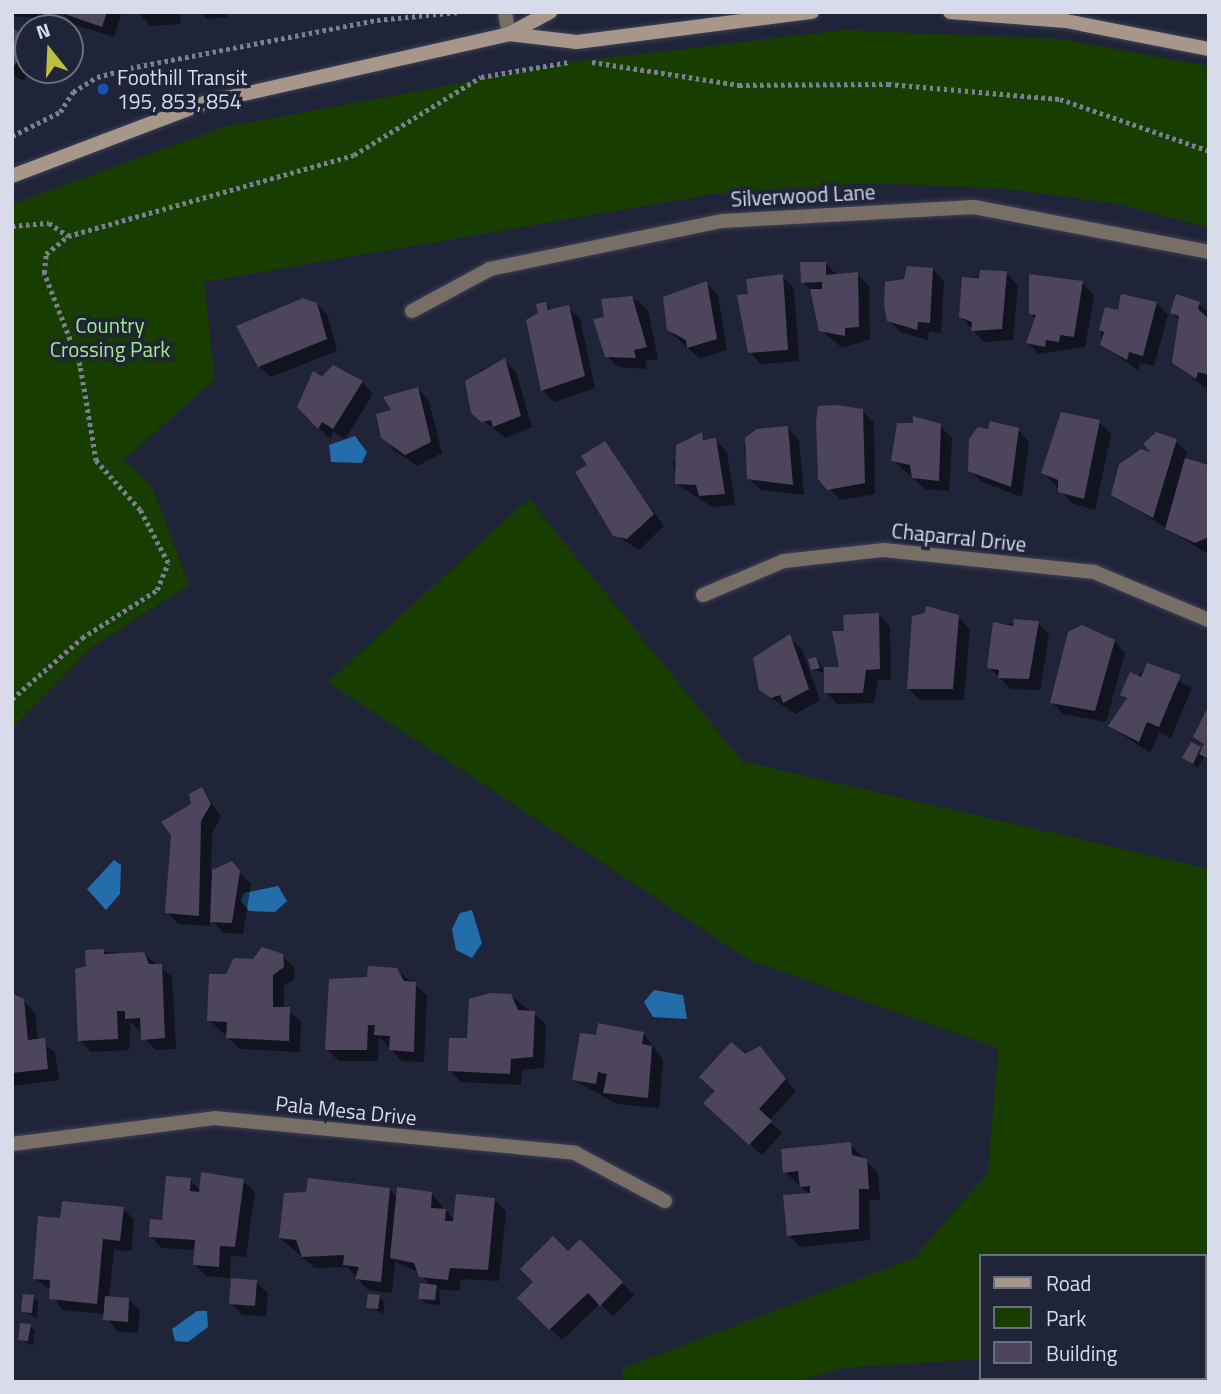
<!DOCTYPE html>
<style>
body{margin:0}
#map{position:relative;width:1221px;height:1394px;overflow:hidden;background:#202439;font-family:"Titillium Web",sans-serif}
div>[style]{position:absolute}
.green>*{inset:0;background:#173d00}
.water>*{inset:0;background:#236dab}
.shadow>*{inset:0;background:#0007}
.building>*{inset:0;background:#4c455c}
.path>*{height:4.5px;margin-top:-2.25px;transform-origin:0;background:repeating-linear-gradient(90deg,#7b7f91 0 3.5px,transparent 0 7px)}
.roads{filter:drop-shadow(0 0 2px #3d4155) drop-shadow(0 0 2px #3d4155)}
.street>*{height:14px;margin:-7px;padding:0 7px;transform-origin:7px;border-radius:7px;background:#786e66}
.secondary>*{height:14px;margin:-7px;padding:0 7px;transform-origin:7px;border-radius:7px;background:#a6978a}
.dots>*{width:19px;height:19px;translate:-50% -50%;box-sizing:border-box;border:4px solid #202439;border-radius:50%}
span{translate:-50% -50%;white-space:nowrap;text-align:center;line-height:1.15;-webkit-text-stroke:7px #202439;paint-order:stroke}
.poi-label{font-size:21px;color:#d8dcea}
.left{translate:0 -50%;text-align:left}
.street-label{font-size:21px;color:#d8dcea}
.park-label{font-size:21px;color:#a3e983}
.frame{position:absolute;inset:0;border:14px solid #d8dcea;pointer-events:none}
.legend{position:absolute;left:979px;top:1254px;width:228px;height:126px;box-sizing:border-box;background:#202439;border:2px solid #6a6e80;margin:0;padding:9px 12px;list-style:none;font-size:21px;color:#d8dcea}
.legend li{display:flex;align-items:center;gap:14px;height:35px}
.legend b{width:35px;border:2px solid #6a6e80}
.north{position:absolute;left:14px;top:14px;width:70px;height:70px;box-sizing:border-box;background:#202439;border:2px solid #6a6e80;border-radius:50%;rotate:342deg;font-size:19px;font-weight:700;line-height:28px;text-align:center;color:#d8dcea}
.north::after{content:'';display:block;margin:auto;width:24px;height:32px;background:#c0be40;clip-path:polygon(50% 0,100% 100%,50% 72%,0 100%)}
</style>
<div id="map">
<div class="green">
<div style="clip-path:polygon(844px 30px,1060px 39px,1209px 66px,1209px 228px,1120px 204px,999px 188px,867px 183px,714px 194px,204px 282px,215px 379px,124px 460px,152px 486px,189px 585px,91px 648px,12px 729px,12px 204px,224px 127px,580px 61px)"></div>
<div style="clip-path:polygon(529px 499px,742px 761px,1209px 869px,1209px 1358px,1205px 1256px,981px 1256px,981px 1359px,842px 1368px,796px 1382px,622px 1382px,623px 1368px,914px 1258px,988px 1173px,998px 1048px,751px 961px,328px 682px)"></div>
</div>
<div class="water">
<div style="clip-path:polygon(355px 436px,367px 452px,362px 463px,331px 462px,329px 445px)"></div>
<div style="clip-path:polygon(114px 860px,121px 865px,120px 894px,106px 910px,87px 889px)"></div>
<div style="clip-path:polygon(278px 886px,287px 901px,275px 912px,249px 911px,241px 901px,244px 893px)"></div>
<div style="clip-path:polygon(472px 910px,482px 943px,472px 958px,456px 950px,452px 929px,460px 913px)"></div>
<div style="clip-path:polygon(654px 990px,683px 995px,687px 1019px,653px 1017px,644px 1002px)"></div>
<div style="clip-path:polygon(197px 1311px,207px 1311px,208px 1327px,188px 1342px,175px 1341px,172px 1329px)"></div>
</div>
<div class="shadow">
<div style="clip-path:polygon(12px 12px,43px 12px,46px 19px,12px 16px)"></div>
<div style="clip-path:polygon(122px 12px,114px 37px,75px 25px,63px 13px)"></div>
<div style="clip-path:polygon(180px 12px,181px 24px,150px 26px,138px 12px)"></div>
<div style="clip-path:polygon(200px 12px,227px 12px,227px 17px,207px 19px)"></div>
<div style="clip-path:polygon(12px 31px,28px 43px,30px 70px,24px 81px,12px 75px)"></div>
<div style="clip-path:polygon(825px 263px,838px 276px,857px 274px,869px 286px,870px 339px,842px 348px,821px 330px,812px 291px,803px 282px)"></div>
<div style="clip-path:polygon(933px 269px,944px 281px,941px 333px,929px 332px,928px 340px,901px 332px,889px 321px)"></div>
<div style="clip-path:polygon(1006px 273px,1018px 285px,1013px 340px,984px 342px,961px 317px,963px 278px)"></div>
<div style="clip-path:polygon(782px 276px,794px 288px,799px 361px,761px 364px,750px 352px,750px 296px)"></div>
<div style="clip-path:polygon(706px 283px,718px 295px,727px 350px,700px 359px,668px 330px)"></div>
<div style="clip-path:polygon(1082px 283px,1094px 295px,1085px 347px,1039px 354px,1028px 343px,1036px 319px,1030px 313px)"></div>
<div style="clip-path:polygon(603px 300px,637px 300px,648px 311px,658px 359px,645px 361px,647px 369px,618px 367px,607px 356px)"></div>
<div style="clip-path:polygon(1156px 303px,1168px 315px,1154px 366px,1140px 363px,1138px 370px,1102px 345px,1101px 330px,1119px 312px)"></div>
<div style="clip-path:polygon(317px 304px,328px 316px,337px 351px,271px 377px,259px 366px)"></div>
<div style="clip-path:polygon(546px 304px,552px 311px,568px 307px,580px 319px,595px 388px,554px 402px,543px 390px,540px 313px)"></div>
<div style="clip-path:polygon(1199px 304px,1209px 313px,1207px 389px,1173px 363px,1180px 321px,1172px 313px)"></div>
<div style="clip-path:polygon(504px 360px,516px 372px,532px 427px,506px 438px,472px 412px,481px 370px)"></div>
<div style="clip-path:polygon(314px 373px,362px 382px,373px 394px,345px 439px,334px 432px,330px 439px,299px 407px)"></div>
<div style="clip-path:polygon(418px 389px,429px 401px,442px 453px,418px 466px,392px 449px,378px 415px,394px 411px)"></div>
<div style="clip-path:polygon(862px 411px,874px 423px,875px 494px,840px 500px,829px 488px)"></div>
<div style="clip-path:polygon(1099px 422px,1111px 434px,1095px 510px,1072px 503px,1043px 472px)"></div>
<div style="clip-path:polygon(940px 426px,952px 438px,949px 491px,925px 489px,893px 460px)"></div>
<div style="clip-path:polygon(788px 428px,799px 440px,804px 495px,761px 490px,749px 479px,744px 447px,750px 435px)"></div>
<div style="clip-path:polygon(1018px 430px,1029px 442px,1022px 497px,982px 482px,970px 470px)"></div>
<div style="clip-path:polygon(689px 437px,715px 440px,727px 452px,735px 505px,712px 507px,677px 484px,673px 462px,680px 461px)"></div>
<div style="clip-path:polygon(1176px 441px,1187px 452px,1185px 460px,1209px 464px,1208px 554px,1113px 495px,1127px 457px)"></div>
<div style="clip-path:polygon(604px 443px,664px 526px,639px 550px,614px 534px,589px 465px)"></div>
<div style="clip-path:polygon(917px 614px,958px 617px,970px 629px,964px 700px,920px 700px,908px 688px)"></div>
<div style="clip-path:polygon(879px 615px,890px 627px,891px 680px,878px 680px,874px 703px,837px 704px,826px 692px,841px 668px,845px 633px)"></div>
<div style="clip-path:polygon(1038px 623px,1049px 634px,1040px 690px,1011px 689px,989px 667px,994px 624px)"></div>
<div style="clip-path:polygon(791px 639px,802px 650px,820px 700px,796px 714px,767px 695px,755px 659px)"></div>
<div style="clip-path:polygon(1114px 641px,1125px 653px,1106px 722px,1063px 714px,1052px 702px)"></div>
<div style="clip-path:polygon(816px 659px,821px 664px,824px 673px,813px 669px)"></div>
<div style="clip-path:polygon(1148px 665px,1192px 688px,1171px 738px,1159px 732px,1150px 753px,1110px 726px,1128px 700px,1122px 695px)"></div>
<div style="clip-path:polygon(1209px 709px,1209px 761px,1204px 757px,1198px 768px,1184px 758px,1192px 744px,1203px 751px,1205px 746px,1195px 736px)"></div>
<div style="clip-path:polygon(202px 789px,221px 817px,212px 833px,211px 873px,231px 863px,251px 884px,243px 934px,224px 933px,210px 919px,210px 926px,178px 924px,167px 912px)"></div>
<div style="clip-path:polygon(87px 951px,144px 954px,172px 977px,176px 1049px,155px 1050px,131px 1022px,129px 1050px,91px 1052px,80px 1040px)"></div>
<div style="clip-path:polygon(282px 956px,294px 967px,295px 979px,284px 986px,284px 1009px,301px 1021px,300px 1052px,240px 1049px,209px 1020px,227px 976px)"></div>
<div style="clip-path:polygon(396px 969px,427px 995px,424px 1062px,402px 1061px,379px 1037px,378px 1061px,339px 1061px,327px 1050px,369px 979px)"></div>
<div style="clip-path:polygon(17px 994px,35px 1013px,38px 1041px,55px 1052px,59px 1080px,12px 1086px,12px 995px)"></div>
<div style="clip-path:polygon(510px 995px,546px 1024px,544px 1068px,522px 1070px,521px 1085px,461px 1082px,450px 1070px)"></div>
<div style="clip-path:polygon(643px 1033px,663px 1060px,659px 1108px,617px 1104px,574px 1080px,598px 1037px)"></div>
<div style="clip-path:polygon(760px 1048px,796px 1091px,769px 1121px,782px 1133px,762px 1155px,717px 1115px,744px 1057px)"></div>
<div style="clip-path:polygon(850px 1144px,878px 1173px,880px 1200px,869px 1200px,870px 1240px,800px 1247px,789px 1235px,810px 1195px,785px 1172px)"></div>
<div style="clip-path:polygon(190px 1180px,201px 1191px,243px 1181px,255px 1192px,246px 1257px,231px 1256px,230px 1278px,206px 1276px,195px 1265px,196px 1250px,162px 1248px,150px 1236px)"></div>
<div style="clip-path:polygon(390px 1190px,397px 1198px,432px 1194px,455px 1221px,494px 1200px,506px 1211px,499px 1281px,461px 1279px,459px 1291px,439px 1289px,440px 1305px,425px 1303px,420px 1298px,430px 1285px,419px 1272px,395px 1262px,392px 1293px,368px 1290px,347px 1267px,315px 1268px,280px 1238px)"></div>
<div style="clip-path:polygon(123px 1208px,134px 1220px,131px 1251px,114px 1250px,109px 1298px,128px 1299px,140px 1311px,138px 1333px,116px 1331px,105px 1314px,62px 1310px,51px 1290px,34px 1278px,62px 1220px)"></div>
<div style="clip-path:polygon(580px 1242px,634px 1295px,613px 1316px,600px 1304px,562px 1340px,520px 1298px)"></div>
<div style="clip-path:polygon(256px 1282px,268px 1293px,266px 1316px,242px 1315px,231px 1303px)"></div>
<div style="clip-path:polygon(33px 1297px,38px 1302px,37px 1318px,23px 1311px)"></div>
<div style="clip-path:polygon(380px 1297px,385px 1302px,383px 1314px,368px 1307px)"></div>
<div style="clip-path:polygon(30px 1326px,35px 1331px,33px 1346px,20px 1339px)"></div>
</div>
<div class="building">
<div style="clip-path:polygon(59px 12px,107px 12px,102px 27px)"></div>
<div style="clip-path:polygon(12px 27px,28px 41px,12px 70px)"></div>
<div style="clip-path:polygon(800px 262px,826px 262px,826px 275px,858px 272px,859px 327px,845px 328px,845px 336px,819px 331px,810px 289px,822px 289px,822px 282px,801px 283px)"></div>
<div style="clip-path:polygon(907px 266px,933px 268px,930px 323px,918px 322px,917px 330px,887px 321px,884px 305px,885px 282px,904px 279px)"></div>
<div style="clip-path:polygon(980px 270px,1007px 271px,1002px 329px,971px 331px,972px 322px,959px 317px,962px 277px,979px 278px)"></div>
<div style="clip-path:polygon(783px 274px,788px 350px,748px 353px,737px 295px,748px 294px,746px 279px)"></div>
<div style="clip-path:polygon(1029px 274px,1083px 281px,1074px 337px,1060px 335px,1059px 342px,1046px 340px,1045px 347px,1026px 343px,1036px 315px,1029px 314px)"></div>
<div style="clip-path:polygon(707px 281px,717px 339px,687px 348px,686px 340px,667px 330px,663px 297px)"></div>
<div style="clip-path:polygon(1121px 294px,1157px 302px,1143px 356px,1129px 352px,1127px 360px,1100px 345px,1104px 332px,1099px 330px,1105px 307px,1118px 310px)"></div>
<div style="clip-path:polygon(1176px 294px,1200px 302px,1198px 309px,1209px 319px,1209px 375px,1198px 372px,1196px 379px,1172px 363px,1179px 316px,1170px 313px)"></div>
<div style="clip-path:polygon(632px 296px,647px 347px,634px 350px,636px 358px,605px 357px,593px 319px,604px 317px,601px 299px)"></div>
<div style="clip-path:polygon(303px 298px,317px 303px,327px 339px,258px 367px,236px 326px)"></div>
<div style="clip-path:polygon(546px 302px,548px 310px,569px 305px,585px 376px,541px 391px,526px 320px,538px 313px,536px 304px)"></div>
<div style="clip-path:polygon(505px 358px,521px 416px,493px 427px,491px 420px,481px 422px,471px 413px,465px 381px)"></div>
<div style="clip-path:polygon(333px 365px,363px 381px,333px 429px,322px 422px,318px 429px,297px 407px,313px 371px,322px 376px)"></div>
<div style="clip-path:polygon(418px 387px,431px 442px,405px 455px,381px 438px,376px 414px,391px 410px,383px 397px)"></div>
<div style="clip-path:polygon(836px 405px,863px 409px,865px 483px,827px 490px,818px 479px,816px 421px,818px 406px)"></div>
<div style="clip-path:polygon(1061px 412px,1100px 420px,1084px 499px,1058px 492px,1058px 480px,1041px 473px)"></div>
<div style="clip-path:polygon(913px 416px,941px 424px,939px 481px,912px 478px,910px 465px,891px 461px,897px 423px,913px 423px)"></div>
<div style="clip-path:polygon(990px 421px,1019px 428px,1011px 487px,968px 471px,969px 439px,978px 427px,988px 429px)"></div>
<div style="clip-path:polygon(788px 426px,793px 485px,747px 479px,745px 438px,757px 429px)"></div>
<div style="clip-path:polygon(702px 432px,703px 440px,716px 438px,725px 494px,699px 496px,696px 485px,675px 484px,676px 445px)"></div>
<div style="clip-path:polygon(1156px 432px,1177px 439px,1153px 518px,1111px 495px,1119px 464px,1141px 449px,1150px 452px,1143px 444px)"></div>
<div style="clip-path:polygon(605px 441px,654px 514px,627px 539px,613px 536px,575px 472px,587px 465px,581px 456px)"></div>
<div style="clip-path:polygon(1185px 458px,1209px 465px,1209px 537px,1195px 543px,1165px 529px)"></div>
<div style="clip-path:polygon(926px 606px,959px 615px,953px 689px,907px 689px,912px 616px,925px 613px)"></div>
<div style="clip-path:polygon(879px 613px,880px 669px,866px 670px,863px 693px,824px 693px,824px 667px,839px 667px,832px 631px,844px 631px,843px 615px)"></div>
<div style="clip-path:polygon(1014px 619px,1039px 621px,1029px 679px,998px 678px,999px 670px,987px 668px,993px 622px,1013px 626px)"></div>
<div style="clip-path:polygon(1082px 625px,1115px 640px,1095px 711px,1050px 703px,1068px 632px)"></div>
<div style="clip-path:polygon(790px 634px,809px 689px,783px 703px,780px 695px,771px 698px,759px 690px,753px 658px)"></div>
<div style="clip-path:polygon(816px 657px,820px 668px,811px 670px,808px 659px)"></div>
<div style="clip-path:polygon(1147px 663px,1181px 675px,1159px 727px,1147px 722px,1139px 742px,1108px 726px,1127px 698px,1120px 695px,1130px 672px,1141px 677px)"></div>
<div style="clip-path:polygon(1209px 705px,1209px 759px,1199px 754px,1204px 744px,1193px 737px)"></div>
<div style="clip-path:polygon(1191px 742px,1201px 747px,1193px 764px,1182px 758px)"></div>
<div style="clip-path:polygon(202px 787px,211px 804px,201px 821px,199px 916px,165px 913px,171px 835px,161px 822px,191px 804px,189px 794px)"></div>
<div style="clip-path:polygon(232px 861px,240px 871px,232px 923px,210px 922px,212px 870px)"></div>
<div style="clip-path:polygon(262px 947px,283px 954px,284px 967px,273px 975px,273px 1007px,290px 1007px,289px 1041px,226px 1038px,227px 1022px,207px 1021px,209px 974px,226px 974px,234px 958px,253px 959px)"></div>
<div style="clip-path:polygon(104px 949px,104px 954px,144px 952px,149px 964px,162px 964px,165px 1038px,141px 1040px,140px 1018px,125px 1019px,125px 1011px,117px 1011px,118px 1039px,78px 1041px,75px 969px,86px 966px,85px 950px)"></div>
<div style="clip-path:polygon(368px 966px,397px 968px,404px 981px,416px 982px,414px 1052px,389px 1050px,390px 1036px,374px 1035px,375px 1025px,368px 1025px,367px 1050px,325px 1050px,329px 979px,367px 977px)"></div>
<div style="clip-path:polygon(12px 993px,24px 999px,28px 1040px,45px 1038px,48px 1069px,12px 1073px)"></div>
<div style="clip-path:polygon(490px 993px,511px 994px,518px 1010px,535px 1011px,533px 1057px,511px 1059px,510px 1074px,448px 1071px,449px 1038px,467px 1038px,469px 999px)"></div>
<div style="clip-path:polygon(598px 1023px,644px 1032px,642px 1044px,652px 1046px,648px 1098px,603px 1093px,607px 1074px,598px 1072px,596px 1084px,572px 1080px,580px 1033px,596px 1035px)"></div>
<div style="clip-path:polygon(731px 1042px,745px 1054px,760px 1046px,786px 1079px,759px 1109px,772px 1121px,749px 1145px,703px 1103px,715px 1091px,699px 1077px)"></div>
<div style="clip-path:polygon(851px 1142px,852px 1155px,867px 1159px,869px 1189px,859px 1189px,859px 1229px,787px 1236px,783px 1195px,810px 1193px,810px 1186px,800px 1187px,798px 1171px,783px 1173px,781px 1149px)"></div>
<div style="clip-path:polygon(201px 1172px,244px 1179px,235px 1247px,220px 1246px,219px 1267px,193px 1265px,195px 1240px,149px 1237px,150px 1219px,162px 1220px,166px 1176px,191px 1178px,190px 1191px,199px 1192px)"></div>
<div style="clip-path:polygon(308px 1178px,390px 1188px,381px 1282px,355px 1279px,359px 1267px,343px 1265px,344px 1255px,302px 1257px,296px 1240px,279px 1238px,284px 1193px,306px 1192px)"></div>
<div style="clip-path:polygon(397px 1187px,432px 1192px,431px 1208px,446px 1209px,445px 1221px,453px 1221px,456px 1194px,495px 1198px,488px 1270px,450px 1268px,448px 1280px,419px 1277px,414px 1263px,390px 1258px)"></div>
<div style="clip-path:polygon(62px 1201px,124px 1207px,120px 1241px,103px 1239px,97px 1304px,49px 1299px,50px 1280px,33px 1279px,38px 1216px,60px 1218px)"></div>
<div style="clip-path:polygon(553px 1236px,568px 1251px,580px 1239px,623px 1282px,600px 1306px,588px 1293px,549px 1330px,517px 1298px,533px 1282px,520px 1269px)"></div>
<div style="clip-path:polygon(231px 1278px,257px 1280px,255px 1306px,229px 1304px)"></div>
<div style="clip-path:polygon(420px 1283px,437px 1285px,435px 1300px,418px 1299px)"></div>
<div style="clip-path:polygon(23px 1294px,34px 1295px,32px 1313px,21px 1312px)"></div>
<div style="clip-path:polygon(368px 1294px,380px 1295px,378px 1309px,366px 1308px)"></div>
<div style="clip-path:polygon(105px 1296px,129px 1298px,128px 1322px,103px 1320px)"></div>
<div style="clip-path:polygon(20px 1323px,31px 1324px,28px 1341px,18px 1340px)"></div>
</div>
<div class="path">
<div style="left:592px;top:62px;width:149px;rotate:8.9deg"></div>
<div style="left:739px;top:85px;width:149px;rotate:-0.4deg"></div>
<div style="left:888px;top:84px;width:173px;rotate:5deg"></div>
<div style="left:1060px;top:99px;width:158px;rotate:19.2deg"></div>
<div style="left:12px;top:136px;width:54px;rotate:-26.6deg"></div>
<div style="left:60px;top:112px;width:24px;rotate:-57deg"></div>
<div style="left:73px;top:92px;width:28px;rotate:-32deg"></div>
<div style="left:97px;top:77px;width:34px;rotate:-15deg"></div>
<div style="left:130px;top:68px;width:252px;rotate:-11deg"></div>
<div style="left:377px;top:20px;width:81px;rotate:-5.6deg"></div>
<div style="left:12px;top:226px;width:37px;rotate:-5deg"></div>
<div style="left:49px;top:223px;width:23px;rotate:34deg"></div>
<div style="left:68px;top:236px;width:297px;rotate:-15.8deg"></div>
<div style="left:354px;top:155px;width:149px;rotate:-31.6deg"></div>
<div style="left:481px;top:77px;width:89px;rotate:-9.7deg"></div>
<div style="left:12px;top:699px;width:93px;rotate:-41.1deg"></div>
<div style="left:82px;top:638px;width:89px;rotate:-32.6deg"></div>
<div style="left:157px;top:590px;width:29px;rotate:-68deg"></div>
<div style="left:168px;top:563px;width:60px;rotate:-117.8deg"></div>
<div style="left:140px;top:510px;width:66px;rotate:-131.9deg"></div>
<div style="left:96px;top:461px;width:96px;rotate:-99.6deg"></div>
<div style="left:80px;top:366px;width:100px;rotate:-111.2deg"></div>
<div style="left:44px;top:273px;width:19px;rotate:-84deg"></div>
<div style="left:46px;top:254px;width:28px;rotate:-39deg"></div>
</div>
<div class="roads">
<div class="street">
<div style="left:505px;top:12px;width:22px;rotate:80deg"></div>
<div style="left:412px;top:311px;width:89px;rotate:-28.3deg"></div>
<div style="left:490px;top:269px;width:237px;rotate:-11.7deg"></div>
<div style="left:722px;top:221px;width:252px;rotate:-3.2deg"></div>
<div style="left:974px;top:207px;width:239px;rotate:10.8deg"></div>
<div style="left:703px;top:595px;width:88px;rotate:-22.8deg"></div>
<div style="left:784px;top:561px;width:101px;rotate:-6.3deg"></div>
<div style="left:884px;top:550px;width:211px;rotate:6deg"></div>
<div style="left:1094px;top:572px;width:125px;rotate:22.7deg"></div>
<div style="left:12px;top:1144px;width:204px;rotate:-7.3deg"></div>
<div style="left:214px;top:1118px;width:363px;rotate:5.5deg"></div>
<div style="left:575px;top:1153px;width:102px;rotate:28.1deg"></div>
</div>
<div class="secondary">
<div style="left:950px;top:12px;width:116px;rotate:4.4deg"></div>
<div style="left:1066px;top:21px;width:146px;rotate:11.1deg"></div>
<div style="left:509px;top:34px;width:68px;rotate:6.7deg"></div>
<div style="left:577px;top:42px;width:237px;rotate:-7.3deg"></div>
<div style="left:12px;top:176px;width:205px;rotate:-20.8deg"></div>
<div style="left:204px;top:103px;width:313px;rotate:-12.7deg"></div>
<div style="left:509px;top:34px;width:47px;rotate:-28.2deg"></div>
</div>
</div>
<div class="dots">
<div style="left:103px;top:89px;background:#1a4fb4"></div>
</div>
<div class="poi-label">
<span class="left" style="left:117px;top:89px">Foothill Transit<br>195, 853, 854</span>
</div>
<div class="street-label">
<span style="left:803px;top:195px;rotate:-3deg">Silverwood Lane</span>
<span style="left:959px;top:537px;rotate:6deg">Chaparral Drive</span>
<span style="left:346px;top:1110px;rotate:6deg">Pala Mesa Drive</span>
</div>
<div class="park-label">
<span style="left:110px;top:337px">Country<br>Crossing Park</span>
</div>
<div class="frame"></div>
<ul class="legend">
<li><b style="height:9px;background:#a6978a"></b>Road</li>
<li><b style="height:19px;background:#173d00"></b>Park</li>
<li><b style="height:19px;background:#4c455c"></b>Building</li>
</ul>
<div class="north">N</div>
</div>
